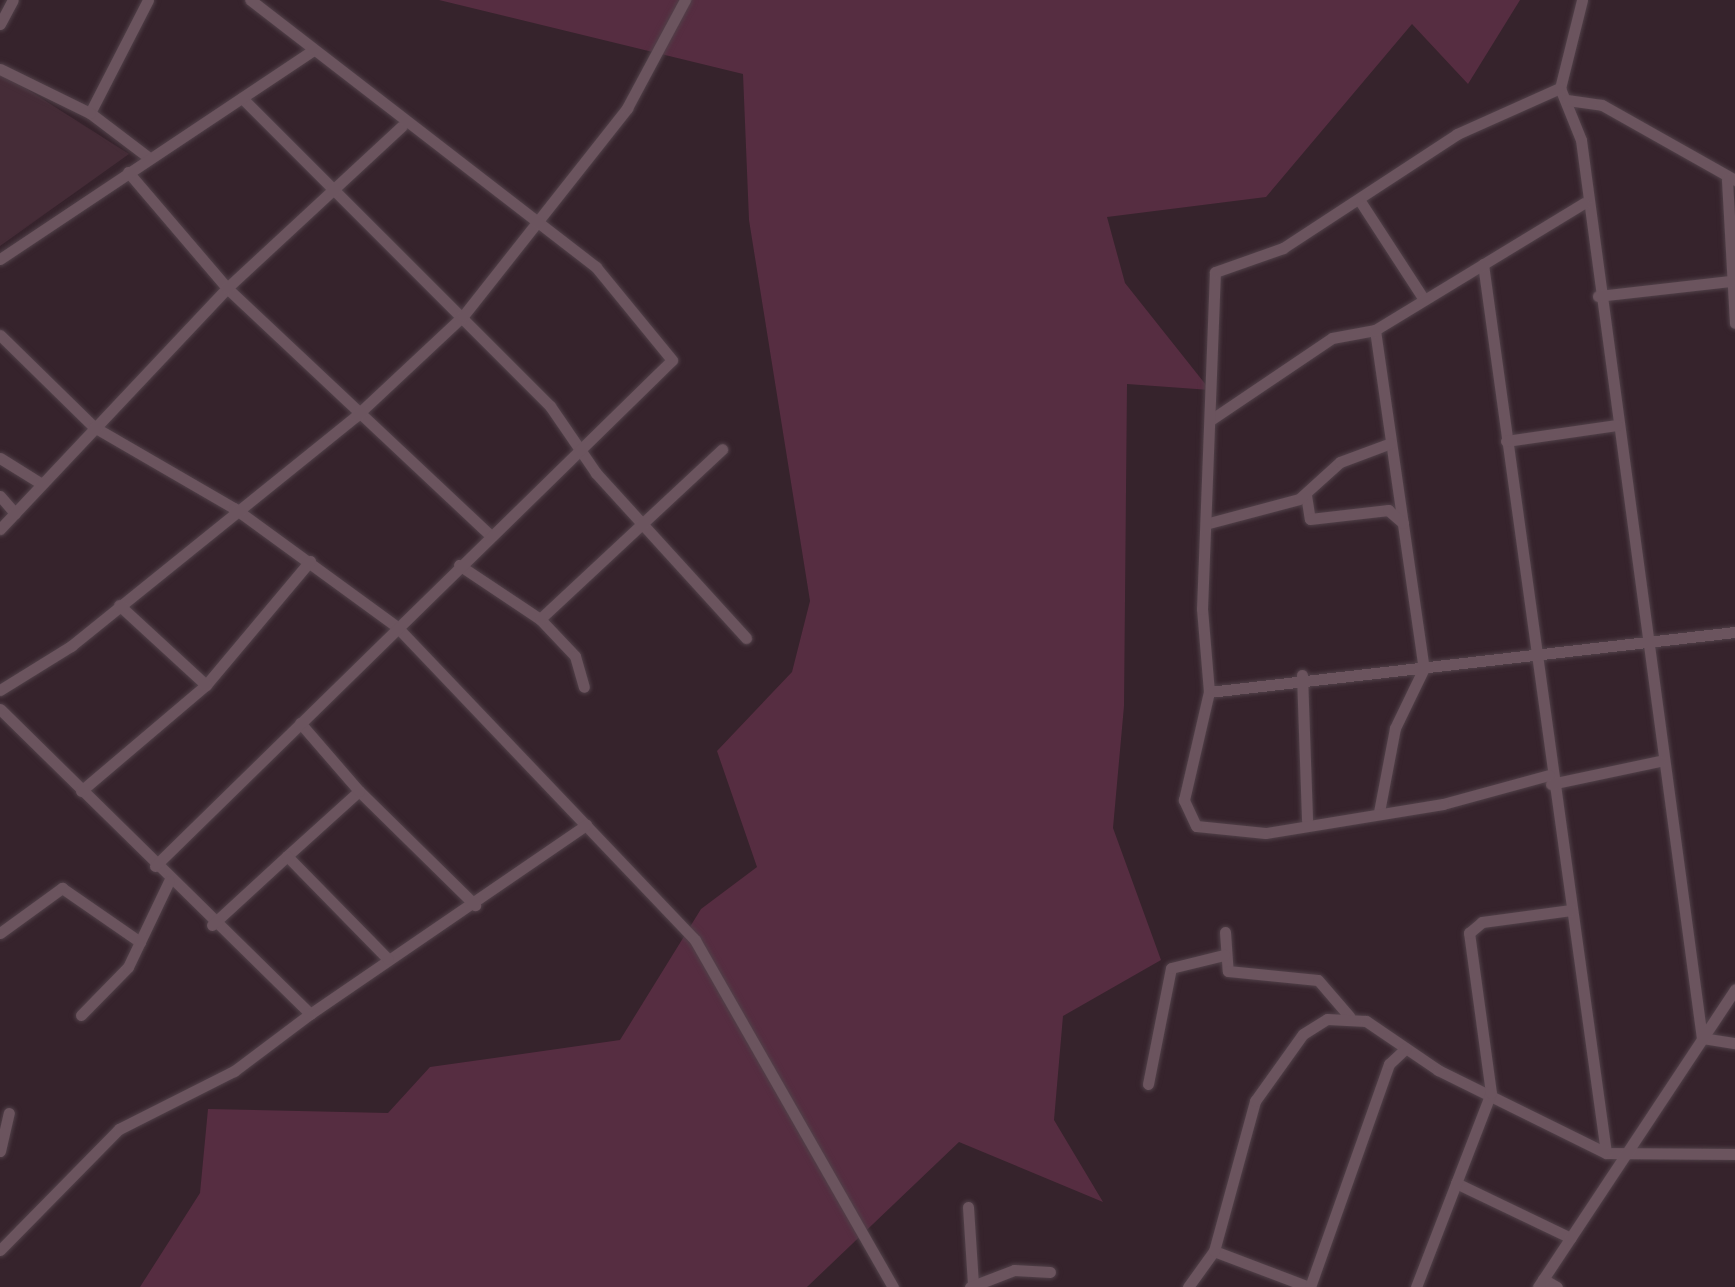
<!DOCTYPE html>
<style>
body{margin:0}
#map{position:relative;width:1735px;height:1287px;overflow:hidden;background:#36232c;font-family:"Asap Condensed",sans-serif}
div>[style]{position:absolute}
.built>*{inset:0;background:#452c37}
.green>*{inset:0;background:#562d41}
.roads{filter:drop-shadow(0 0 2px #514149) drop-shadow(0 0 2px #514149)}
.minor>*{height:11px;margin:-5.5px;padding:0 5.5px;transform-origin:5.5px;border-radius:5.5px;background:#6b545e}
span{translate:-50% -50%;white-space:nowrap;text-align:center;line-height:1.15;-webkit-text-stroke:10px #36232c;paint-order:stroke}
</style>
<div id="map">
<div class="built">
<div style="clip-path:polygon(0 72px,129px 154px,0 246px)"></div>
</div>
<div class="green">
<div style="clip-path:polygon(439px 0,1520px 0,1468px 84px,1412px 24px,1266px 197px,1107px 217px,1125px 283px,1210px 390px,1127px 384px,1124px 706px,1113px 828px,1161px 960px,1063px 1016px,1054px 1120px,1103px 1202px,959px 1142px,807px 1287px,140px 1287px,200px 1193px,208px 1109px,388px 1113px,430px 1067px,620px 1040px,701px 909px,757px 867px,717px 751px,792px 672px,810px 601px,749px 220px,743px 74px)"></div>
</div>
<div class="roads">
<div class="minor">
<div style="left:148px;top:0;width:127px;rotate:117.2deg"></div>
<div style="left:90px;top:113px;width:73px;rotate:37.2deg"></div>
<div style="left:1582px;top:0;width:91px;rotate:104deg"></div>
<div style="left:1560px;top:88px;width:56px;rotate:68deg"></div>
<div style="left:1581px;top:140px;width:906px;rotate:82.33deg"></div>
<div style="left:1702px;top:1038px;width:33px;rotate:9deg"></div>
<div style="left:0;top:24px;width:27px;rotate:-62deg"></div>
<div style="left:0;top:69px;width:100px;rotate:26.1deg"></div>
<div style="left:242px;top:98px;width:436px;rotate:45deg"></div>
<div style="left:550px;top:406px;width:81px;rotate:55.5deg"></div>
<div style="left:596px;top:473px;width:223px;rotate:47.7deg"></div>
<div style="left:1567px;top:100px;width:35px;rotate:8deg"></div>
<div style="left:1602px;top:105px;width:153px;rotate:29.4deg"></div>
<div style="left:128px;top:172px;width:153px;rotate:49.5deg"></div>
<div style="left:227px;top:288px;width:361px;rotate:43.2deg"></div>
<div style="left:1727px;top:180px;width:143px;rotate:86.8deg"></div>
<div style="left:1360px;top:201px;width:116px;rotate:57deg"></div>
<div style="left:0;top:259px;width:376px;rotate:-33.7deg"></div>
<div style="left:1483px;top:264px;width:897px;rotate:82.12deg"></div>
<div style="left:1606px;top:1153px;width:129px;rotate:0.4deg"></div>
<div style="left:1598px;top:296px;width:132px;rotate:-6.5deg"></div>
<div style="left:1375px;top:330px;width:342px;rotate:81.8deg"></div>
<div style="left:1424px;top:668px;width:67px;rotate:115.8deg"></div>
<div style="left:1395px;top:728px;width:86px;rotate:100.8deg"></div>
<div style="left:0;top:335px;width:132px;rotate:44.4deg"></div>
<div style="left:94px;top:427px;width:162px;rotate:30.1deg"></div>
<div style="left:234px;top:508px;width:202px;rotate:36.1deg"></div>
<div style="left:397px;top:627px;width:432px;rotate:46.4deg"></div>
<div style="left:695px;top:940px;width:400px;rotate:60.3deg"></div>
<div style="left:1212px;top:419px;width:145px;rotate:-34deg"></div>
<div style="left:1332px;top:338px;width:44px;rotate:-10.5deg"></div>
<div style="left:1375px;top:330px;width:245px;rotate:-31.3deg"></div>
<div style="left:1506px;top:441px;width:112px;rotate:-8.2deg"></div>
<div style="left:0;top:458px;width:49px;rotate:31.8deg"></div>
<div style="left:1306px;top:495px;width:24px;rotate:81deg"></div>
<div style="left:1310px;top:519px;width:79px;rotate:-6.6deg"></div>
<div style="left:1388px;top:510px;width:20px;rotate:41deg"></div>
<div style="left:0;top:496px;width:23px;rotate:49deg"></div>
<div style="left:1209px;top:523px;width:93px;rotate:-14.9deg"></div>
<div style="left:1299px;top:499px;width:55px;rotate:-42.1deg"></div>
<div style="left:1340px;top:462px;width:54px;rotate:-20.4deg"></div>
<div style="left:0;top:529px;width:331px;rotate:-46.7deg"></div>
<div style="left:227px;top:288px;width:238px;rotate:-42.8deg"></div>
<div style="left:459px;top:565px;width:97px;rotate:33.7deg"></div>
<div style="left:540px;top:619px;width:51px;rotate:46.6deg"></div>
<div style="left:575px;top:656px;width:32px;rotate:74deg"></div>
<div style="left:540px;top:619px;width:249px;rotate:-43deg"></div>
<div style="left:1302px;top:675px;width:145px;rotate:88deg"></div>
<div style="left:206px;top:685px;width:162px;rotate:-50deg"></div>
<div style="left:0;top:690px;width:84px;rotate:-31.8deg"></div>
<div style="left:71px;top:646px;width:366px;rotate:-38.9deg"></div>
<div style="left:356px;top:416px;width:146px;rotate:-43.1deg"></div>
<div style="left:463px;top:316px;width:265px;rotate:-51.7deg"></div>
<div style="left:627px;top:108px;width:123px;rotate:-61.8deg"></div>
<div style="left:1209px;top:692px;width:83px;rotate:-94.8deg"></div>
<div style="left:1202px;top:609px;width:337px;rotate:-87.8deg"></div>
<div style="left:1215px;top:272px;width:72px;rotate:-19.4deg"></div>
<div style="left:1283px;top:248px;width:208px;rotate:-33.2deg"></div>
<div style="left:1457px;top:134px;width:113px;rotate:-24.1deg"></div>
<div style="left:0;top:709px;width:435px;rotate:44.5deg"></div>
<div style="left:310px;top:1014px;width:335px;rotate:-34.4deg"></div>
<div style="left:1549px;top:775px;width:110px;rotate:164.7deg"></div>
<div style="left:1443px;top:804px;width:180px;rotate:170.7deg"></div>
<div style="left:1265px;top:833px;width:69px;rotate:-174.2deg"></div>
<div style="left:1196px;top:826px;width:29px;rotate:-115deg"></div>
<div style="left:1184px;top:800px;width:111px;rotate:-77deg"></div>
<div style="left:1209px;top:692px;width:529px;rotate:-6.51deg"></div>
<div style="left:1551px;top:784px;width:111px;rotate:-11.9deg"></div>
<div style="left:81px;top:791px;width:164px;rotate:-40.3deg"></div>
<div style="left:206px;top:685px;width:118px;rotate:-137.4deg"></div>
<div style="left:359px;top:791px;width:163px;rotate:44.5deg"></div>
<div style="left:287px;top:856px;width:97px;rotate:-42.1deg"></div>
<div style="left:359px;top:791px;width:90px;rotate:-130.9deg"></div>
<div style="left:155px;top:866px;width:723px;rotate:-44.38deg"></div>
<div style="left:672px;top:360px;width:120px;rotate:-129.3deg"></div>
<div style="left:596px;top:267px;width:437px;rotate:-142.3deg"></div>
<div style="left:212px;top:925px;width:102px;rotate:-42.6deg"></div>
<div style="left:287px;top:856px;width:144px;rotate:45.6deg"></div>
<div style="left:1225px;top:932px;width:39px;rotate:86deg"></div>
<div style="left:1228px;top:971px;width:90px;rotate:5.7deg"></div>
<div style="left:1318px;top:980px;width:48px;rotate:49.3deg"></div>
<div style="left:0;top:933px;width:77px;rotate:-36deg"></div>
<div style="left:62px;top:888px;width:95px;rotate:34.7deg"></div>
<div style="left:81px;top:1015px;width:67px;rotate:-45.6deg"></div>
<div style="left:128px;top:967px;width:95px;rotate:-64.5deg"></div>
<div style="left:1148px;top:1084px;width:118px;rotate:-78.8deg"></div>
<div style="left:1171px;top:968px;width:55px;rotate:-13.8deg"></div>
<div style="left:0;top:1151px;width:39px;rotate:-77deg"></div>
<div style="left:1456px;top:1183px;width:127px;rotate:25.6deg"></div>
<div style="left:968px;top:1207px;width:78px;rotate:86.3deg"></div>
<div style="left:0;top:1250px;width:170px;rotate:-45.5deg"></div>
<div style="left:119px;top:1129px;width:129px;rotate:-26.8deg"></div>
<div style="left:234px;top:1071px;width:95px;rotate:-36.9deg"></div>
<div style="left:1214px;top:1251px;width:102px;rotate:20.8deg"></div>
<div style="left:1543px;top:1279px;width:16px;rotate:30deg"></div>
<div style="left:970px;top:1287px;width:47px;rotate:-21.1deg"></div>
<div style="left:1014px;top:1270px;width:36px;rotate:3deg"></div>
<div style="left:1188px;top:1287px;width:44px;rotate:-54.2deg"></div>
<div style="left:1214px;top:1251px;width:156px;rotate:-74.7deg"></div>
<div style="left:1255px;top:1101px;width:82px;rotate:-54.4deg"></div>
<div style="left:1303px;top:1034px;width:28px;rotate:-32deg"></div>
<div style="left:1327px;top:1019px;width:39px;rotate:3deg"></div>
<div style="left:1366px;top:1021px;width:87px;rotate:34.2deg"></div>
<div style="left:1438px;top:1070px;width:187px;rotate:26.3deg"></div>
<div style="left:1310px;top:1287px;width:237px;rotate:-70.5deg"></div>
<div style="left:1389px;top:1064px;width:23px;rotate:-43deg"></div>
<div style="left:1416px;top:1287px;width:208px;rotate:-68.9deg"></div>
<div style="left:1491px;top:1093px;width:162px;rotate:-97.8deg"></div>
<div style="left:1469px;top:933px;width:17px;rotate:-40deg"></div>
<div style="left:1482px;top:922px;width:90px;rotate:-7.7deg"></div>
<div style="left:1538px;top:1287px;width:357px;rotate:-56.5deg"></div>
</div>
</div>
</div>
